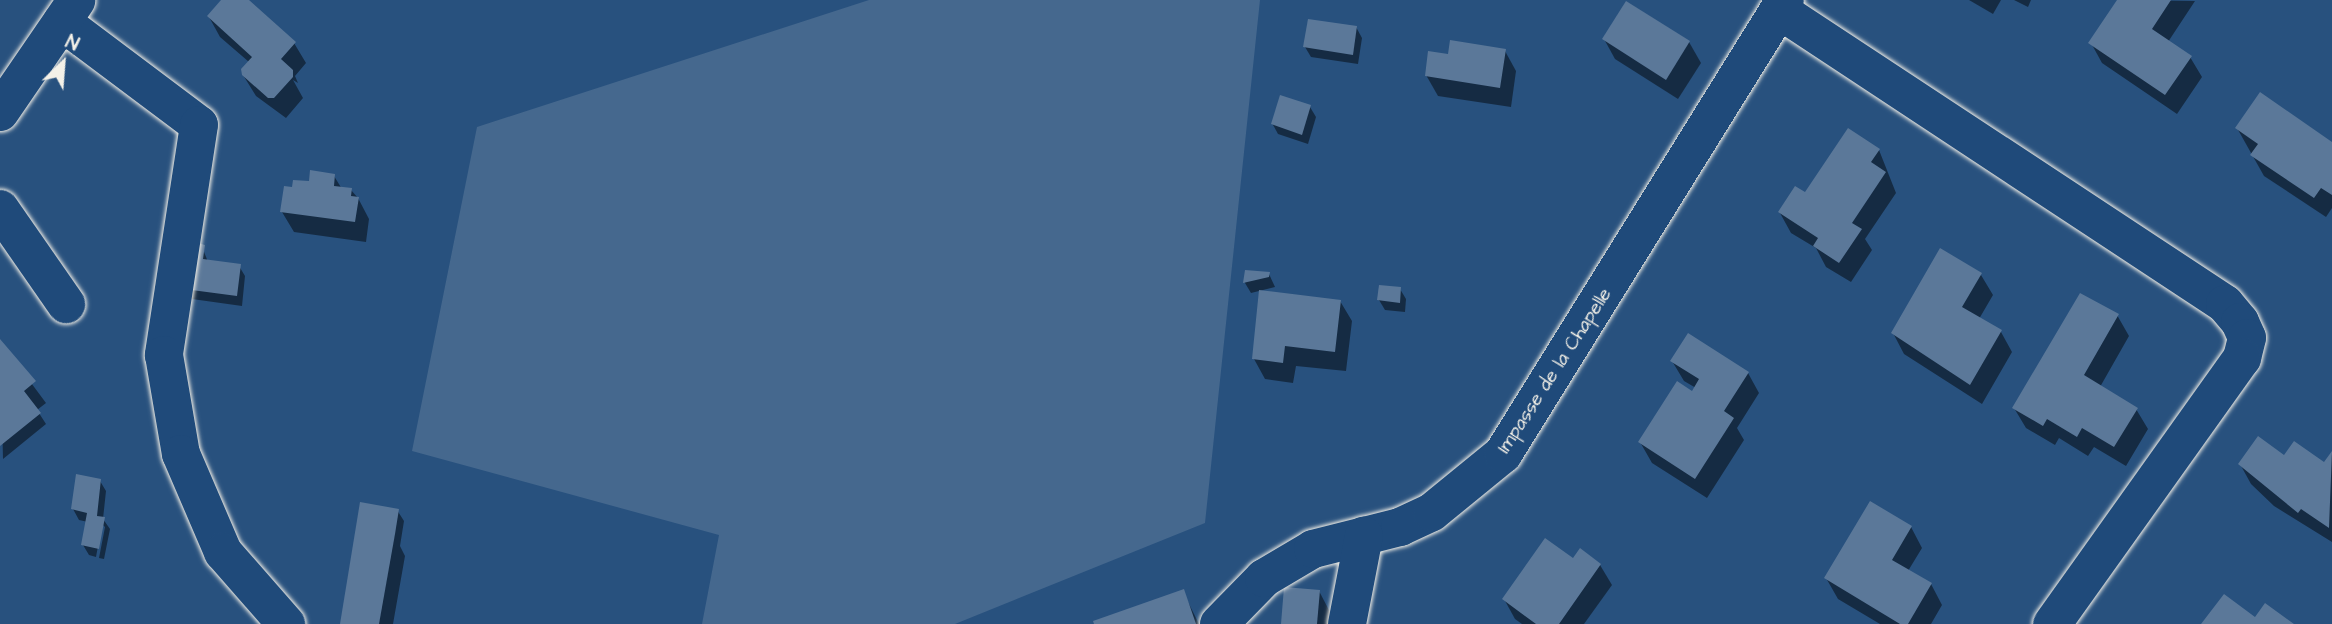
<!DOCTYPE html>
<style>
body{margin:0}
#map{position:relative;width:2332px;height:624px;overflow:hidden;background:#28517e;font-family:"Architects Daughter",sans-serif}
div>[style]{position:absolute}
.green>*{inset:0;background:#45688e}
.shadow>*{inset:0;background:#0007}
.building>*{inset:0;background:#5b7899}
.roads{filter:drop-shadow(0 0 2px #f4f1e8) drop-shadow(0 0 2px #f4f1e8)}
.minor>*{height:38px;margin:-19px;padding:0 19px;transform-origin:19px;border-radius:19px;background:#1f4a7a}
span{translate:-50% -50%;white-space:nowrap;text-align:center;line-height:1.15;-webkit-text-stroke:5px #1f4a7a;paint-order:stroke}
.street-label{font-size:19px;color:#f4f1e8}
.north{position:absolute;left:28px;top:28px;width:70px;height:70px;-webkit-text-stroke:5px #1f4a7a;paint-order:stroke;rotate:25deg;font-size:19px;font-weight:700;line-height:28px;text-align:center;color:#f4f1e8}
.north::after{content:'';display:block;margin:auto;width:24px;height:32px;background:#f4f1e8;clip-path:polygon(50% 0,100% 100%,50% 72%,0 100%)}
</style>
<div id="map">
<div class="green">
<div style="clip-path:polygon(869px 0,1260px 0,1205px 523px,955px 624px,702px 624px,719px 535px,412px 451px,477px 127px)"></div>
</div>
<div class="shadow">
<div style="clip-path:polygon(224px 0,246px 0,294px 43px,306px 63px,295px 76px,298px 83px,293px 80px,303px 98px,286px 118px,256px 96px,243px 75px,249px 62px,220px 37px,209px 17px)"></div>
<div style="clip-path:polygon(1969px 0,2001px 0,1993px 14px)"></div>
<div style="clip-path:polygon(2014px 0,2031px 0,2028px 7px)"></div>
<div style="clip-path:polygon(2120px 0,2195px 1px,2168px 42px,2190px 57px,2202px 77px,2177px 114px,2102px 63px,2091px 43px)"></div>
<div style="clip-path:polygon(1356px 27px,1362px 38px,1358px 64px,1311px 57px,1305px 47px)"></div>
<div style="clip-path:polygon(1604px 39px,1689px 42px,1701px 63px,1678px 99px,1615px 59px)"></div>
<div style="clip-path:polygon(1505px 51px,1516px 71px,1511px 107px,1438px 96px,1426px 75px,1449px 55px)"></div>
<div style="clip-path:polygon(1310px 107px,1316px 117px,1308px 144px,1278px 134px,1272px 123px)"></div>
<div style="clip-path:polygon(2237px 128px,2332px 144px,2332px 208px,2326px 217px,2264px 176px)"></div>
<div style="clip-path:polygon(1879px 150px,1896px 193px,1865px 239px,1872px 250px,1851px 282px,1826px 267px,1816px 248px,1791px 233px,1780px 213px)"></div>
<div style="clip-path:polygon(334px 176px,342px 189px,351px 190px,358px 198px,369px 219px,366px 242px,294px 232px,282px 212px,293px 189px)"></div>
<div style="clip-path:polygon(191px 242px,201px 244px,208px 262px,239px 266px,245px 276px,242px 306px,192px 299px,186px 289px)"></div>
<div style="clip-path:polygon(1247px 271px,1269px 274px,1275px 287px,1251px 293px,1245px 283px)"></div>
<div style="clip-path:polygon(1981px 275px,1993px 295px,1979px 319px,2001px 332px,2012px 352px,1982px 404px,1904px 354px,1893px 333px)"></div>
<div style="clip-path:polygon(1400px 289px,1406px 299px,1405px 312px,1385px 310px,1379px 300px)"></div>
<div style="clip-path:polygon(1340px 301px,1352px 321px,1346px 371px,1296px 366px,1293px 383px,1265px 379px,1254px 359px)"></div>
<div style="clip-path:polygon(2117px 315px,2129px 336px,2100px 387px,2136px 409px,2148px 429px,2126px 466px,2094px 447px,2088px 456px,2059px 438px,2055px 445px,2026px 428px,2014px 408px)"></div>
<div style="clip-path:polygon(0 341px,46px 403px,37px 410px,46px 424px,3px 459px)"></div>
<div style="clip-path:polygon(1672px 361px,1748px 373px,1759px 393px,1737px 428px,1744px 440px,1707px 498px,1652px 463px,1640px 442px,1696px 388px,1684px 381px)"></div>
<div style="clip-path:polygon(2332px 454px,2332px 542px,2274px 506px,2251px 484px,2240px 464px,2284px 458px,2325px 465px)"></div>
<div style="clip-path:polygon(100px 481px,106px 491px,103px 519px,110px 529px,104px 559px,99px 558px,105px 527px,102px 524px,96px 557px,89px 555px,83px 545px,88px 522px,79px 520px,73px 509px)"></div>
<div style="clip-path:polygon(397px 510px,404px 521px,400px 546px,405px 556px,393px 624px,342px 624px)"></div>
<div style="clip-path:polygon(1911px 527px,1922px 548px,1908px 571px,1931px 584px,1942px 605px,1931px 624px,1880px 624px,1838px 599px,1826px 578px)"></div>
<div style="clip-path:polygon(1573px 560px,1600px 565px,1612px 585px,1584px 624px,1522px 624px,1515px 619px,1504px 599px)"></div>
<div style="clip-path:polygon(1319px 591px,1330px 612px,1329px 624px,1283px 624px)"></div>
<div style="clip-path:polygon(1183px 592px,1199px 624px,1096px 624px)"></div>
</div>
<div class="building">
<div style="clip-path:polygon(221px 0,249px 0,296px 42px,281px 59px,293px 70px,293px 77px,274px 98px,268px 98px,242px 75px,241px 69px,252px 57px,207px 16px)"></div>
<div style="clip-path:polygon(2117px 0,2171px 0,2152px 29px,2192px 56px,2165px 95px,2088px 43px)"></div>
<div style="clip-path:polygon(1626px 1px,1690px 41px,1666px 80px,1602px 39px)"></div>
<div style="clip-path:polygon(1308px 19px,1357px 26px,1353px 55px,1303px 47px)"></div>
<div style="clip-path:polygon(1450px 40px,1506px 49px,1500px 88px,1425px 76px,1428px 51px,1448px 54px)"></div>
<div style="clip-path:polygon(2260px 92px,2332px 142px,2332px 195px,2321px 188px,2314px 198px,2250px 155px,2258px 144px,2235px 128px)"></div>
<div style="clip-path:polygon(1280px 95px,1311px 105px,1302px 135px,1271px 124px)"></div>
<div style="clip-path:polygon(1848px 128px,1880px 149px,1871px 162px,1886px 172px,1852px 223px,1862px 229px,1839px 263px,1813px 246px,1818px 238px,1778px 212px,1795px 186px,1805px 192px)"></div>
<div style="clip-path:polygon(310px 170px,335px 174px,334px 186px,352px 188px,351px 196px,359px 197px,355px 222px,280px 212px,284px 186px,292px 187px,293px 180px,309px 181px)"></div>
<div style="clip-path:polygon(190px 241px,205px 245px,203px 259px,241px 264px,237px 296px,184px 289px)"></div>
<div style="clip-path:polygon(1940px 248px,1982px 273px,1962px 307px,2002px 330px,1970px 385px,1891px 333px)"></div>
<div style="clip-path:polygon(1245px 270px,1270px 272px,1269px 277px,1243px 283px)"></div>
<div style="clip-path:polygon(1379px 285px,1401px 287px,1400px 303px,1377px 300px)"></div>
<div style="clip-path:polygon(1259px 290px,1341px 300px,1335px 352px,1285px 346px,1283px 363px,1252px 359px)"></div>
<div style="clip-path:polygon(2080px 293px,2119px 314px,2084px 375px,2138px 408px,2114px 447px,2082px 428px,2077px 437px,2047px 419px,2043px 426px,2012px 408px)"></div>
<div style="clip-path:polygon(1688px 333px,1749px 372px,1724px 411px,1734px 418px,1695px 479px,1638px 442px,1677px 381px,1692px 391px,1699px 379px,1670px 361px)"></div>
<div style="clip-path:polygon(0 339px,36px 381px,24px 391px,41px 413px,0 446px)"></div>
<div style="clip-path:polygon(2258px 436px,2284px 455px,2294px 441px,2324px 462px,2332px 451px,2329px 528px,2301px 509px,2298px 513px,2238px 464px)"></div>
<div style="clip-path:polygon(76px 474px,101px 479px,97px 516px,105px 517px,99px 549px,81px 545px,87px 513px,71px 509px)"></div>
<div style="clip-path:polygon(1870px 501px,1912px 526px,1892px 560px,1932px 583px,1908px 624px,1900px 624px,1824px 578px)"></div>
<div style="clip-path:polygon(360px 502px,399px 509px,395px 534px,379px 624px,340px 624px)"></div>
<div style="clip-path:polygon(1545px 538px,1573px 558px,1580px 548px,1601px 564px,1559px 624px,1536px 624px,1502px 599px)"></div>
<div style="clip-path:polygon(1284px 587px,1320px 590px,1317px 624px,1281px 624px)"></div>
<div style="clip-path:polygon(1184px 589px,1196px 624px,1094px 624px,1093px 621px)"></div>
<div style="clip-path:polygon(2224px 594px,2255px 617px,2265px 603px,2294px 624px,2201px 624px)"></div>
</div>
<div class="roads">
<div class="minor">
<div style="left:1779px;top:10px;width:534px;rotate:33.39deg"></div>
<div style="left:2225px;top:304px;width:23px;rotate:50deg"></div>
<div style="left:2240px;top:322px;width:17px;rotate:66deg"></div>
<div style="left:2247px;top:338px;width:21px;rotate:104deg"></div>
<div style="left:2242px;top:358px;width:327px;rotate:125.5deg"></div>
<div style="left:62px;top:22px;width:171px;rotate:36.9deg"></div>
<div style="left:199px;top:125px;width:233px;rotate:98.7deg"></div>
<div style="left:164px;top:355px;width:100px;rotate:80.3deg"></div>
<div style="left:181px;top:454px;width:107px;rotate:66.8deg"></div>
<div style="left:223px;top:552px;width:96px;rotate:48.8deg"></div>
<div style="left:0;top:112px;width:135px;rotate:-55.6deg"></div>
<div style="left:0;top:209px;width:116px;rotate:55.2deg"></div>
<div style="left:1219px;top:624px;width:64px;rotate:-45.6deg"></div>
<div style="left:1264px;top:578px;width:57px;rotate:-30.6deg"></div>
<div style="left:1313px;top:549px;width:90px;rotate:-14.2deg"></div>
<div style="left:1400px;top:527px;width:35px;rotate:-25deg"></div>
<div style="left:1432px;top:512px;width:92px;rotate:-39.2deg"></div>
<div style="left:1503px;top:454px;width:534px;rotate:-58.15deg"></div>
<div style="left:1347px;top:624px;width:90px;rotate:-79.1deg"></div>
</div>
</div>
<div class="street-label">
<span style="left:1555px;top:371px;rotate:-57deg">Impasse de la Chapelle</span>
</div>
<div class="north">N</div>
</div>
